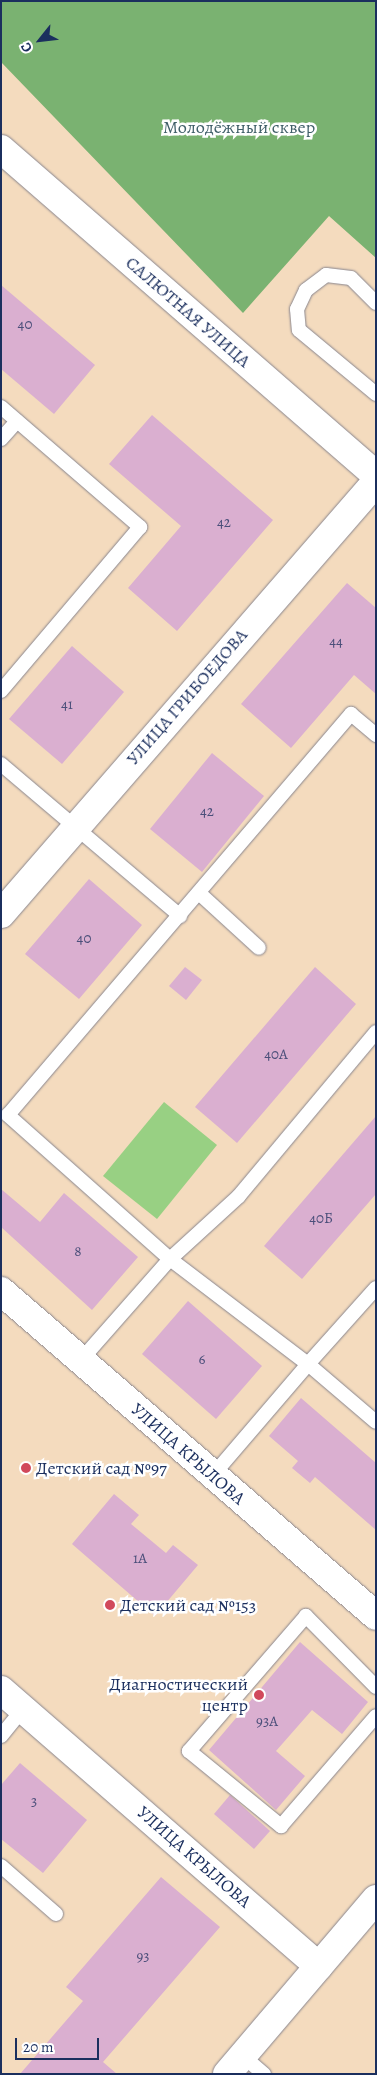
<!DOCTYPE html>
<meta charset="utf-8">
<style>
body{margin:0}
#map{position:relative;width:377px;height:2075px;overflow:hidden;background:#f4dbbe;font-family:Alegreya,serif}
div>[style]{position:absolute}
.green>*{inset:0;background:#98d083}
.forest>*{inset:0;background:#7ab271}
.building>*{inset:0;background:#daafd0}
.roads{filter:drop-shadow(0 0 1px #88858e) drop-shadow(0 0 1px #88858e)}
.lane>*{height:14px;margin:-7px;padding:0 7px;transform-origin:7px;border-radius:7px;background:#fff}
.street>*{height:28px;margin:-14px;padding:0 14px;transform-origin:14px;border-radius:14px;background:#fff}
.secondary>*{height:28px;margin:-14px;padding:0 14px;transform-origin:14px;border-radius:14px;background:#fff}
.dots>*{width:14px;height:14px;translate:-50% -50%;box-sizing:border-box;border:2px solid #fff;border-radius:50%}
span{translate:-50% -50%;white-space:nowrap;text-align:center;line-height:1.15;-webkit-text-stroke:5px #fff;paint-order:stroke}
.number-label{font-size:15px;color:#4b4f7a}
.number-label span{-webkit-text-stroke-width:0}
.park-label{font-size:18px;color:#405f69}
.street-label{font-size:18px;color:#1b2f5e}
.poi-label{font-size:18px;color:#1b2f5e}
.left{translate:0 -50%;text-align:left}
.right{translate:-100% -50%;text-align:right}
.frame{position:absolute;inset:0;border:2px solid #1b2f5e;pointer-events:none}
.north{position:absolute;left:15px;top:15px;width:50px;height:50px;-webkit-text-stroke:4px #fff;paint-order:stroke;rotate:241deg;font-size:14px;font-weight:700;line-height:20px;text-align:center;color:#1b2f5e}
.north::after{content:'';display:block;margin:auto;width:18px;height:22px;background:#1b2f5e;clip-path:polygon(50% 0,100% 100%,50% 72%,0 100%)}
.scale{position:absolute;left:15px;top:2038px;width:84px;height:22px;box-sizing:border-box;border:2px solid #1b2f5e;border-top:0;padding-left:6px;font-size:15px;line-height:18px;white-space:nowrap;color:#1b2f5e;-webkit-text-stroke:4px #fff;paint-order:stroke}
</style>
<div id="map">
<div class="green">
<div style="clip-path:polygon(164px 1102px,217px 1145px,157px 1219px,103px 1176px)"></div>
</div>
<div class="forest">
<div style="clip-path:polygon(1px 1px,376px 1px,376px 258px,329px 216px,243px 313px,1px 62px)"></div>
</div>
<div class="building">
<div style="clip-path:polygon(1px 285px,95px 365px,54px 414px,1px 369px)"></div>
<div style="clip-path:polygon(152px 415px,273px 520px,177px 631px,128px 588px,181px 526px,109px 464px)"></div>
<div style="clip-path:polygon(347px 583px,376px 608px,376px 694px,354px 675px,291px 748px,241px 704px)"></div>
<div style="clip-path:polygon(72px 646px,124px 692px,62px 764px,9px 719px)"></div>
<div style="clip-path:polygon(212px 753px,264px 796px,202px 872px,150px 829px)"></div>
<div style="clip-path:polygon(89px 879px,142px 925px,79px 999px,25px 954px)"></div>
<div style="clip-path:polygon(185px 967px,202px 980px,186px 1000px,169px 986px)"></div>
<div style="clip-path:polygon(315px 967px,356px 1004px,237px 1143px,195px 1107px)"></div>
<div style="clip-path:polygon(376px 1116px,376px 1194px,302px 1279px,264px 1246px)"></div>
<div style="clip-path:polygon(1px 1189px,40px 1222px,64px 1193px,138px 1257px,92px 1310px,1px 1227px)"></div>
<div style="clip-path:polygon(188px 1301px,262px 1366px,216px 1419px,142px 1354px)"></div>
<div style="clip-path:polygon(301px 1398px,376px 1463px,376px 1530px,315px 1477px,310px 1483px,292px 1468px,298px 1461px,269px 1436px)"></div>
<div style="clip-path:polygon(114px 1494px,139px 1515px,131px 1524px,166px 1553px,173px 1545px,198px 1565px,155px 1616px,72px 1544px)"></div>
<div style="clip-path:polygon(300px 1642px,368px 1702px,342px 1734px,312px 1710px,276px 1751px,305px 1776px,276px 1810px,209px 1750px)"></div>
<div style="clip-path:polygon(20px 1763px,87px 1820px,43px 1873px,1px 1839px,1px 1785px)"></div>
<div style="clip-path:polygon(230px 1795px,270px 1831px,254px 1849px,214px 1814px)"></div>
<div style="clip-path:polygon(161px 1877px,220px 1927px,103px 2062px,117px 2074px,20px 2074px,83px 2001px,66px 1987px)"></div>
</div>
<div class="roads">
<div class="lane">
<div style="left:376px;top:303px;width:35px;rotate:-135deg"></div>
<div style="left:351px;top:278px;width:25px;rotate:-173deg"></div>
<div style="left:326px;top:275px;width:25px;rotate:143deg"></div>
<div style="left:306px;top:290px;width:21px;rotate:115deg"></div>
<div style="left:297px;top:309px;width:21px;rotate:85deg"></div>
<div style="left:299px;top:330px;width:100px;rotate:39.7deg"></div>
<div style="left:1px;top:407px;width:184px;rotate:40.8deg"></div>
<div style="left:140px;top:527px;width:215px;rotate:130.3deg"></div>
<div style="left:1px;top:439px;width:24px;rotate:-48deg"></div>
<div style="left:1px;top:764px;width:235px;rotate:40.3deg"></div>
<div style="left:199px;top:893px;width:81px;rotate:42.5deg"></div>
<div style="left:376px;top:1032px;width:214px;rotate:129.9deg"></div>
<div style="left:239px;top:1196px;width:93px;rotate:137.6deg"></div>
<div style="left:170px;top:1259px;width:173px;rotate:37.3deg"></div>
<div style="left:308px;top:1364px;width:102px;rotate:-48.2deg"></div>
<div style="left:81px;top:1360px;width:135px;rotate:-48.6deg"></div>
<div style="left:170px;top:1259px;width:217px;rotate:-138.4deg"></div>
<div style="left:8px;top:1115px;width:528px;rotate:-49.46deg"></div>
<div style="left:351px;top:714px;width:33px;rotate:40deg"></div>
<div style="left:213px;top:1475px;width:146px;rotate:-49.4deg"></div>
<div style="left:308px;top:1364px;width:89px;rotate:40.5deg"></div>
<div style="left:376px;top:1687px;width:100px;rotate:-134.6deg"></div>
<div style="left:306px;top:1616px;width:179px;rotate:130.9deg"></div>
<div style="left:189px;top:1751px;width:119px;rotate:39.2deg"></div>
<div style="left:281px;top:1826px;width:145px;rotate:-49.2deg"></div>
<div style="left:1px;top:1736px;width:35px;rotate:-51deg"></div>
<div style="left:1px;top:1866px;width:73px;rotate:41.1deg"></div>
<div style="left:243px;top:2056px;width:28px;rotate:41deg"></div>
</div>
<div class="street">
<div style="left:1px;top:149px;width:497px;rotate:41deg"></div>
<div style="left:1px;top:914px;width:572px;rotate:-49.04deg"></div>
<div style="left:1px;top:1291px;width:496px;rotate:40.9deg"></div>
<div style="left:1px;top:1690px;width:421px;rotate:41deg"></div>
</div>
<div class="secondary">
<div style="left:227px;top:2074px;width:230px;rotate:-49.6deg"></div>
</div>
</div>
<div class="dots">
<div style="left:26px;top:1468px;background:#d1495b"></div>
<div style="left:110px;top:1605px;background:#d1495b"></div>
<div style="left:259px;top:1695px;background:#d1495b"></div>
</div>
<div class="number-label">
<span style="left:25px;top:325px">40</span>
<span style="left:224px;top:523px">42</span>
<span style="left:336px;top:642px">44</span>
<span style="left:67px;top:705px">41</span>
<span style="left:207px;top:812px">42</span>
<span style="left:84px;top:939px">40</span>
<span style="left:276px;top:1055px">40А</span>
<span style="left:321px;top:1219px">40Б</span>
<span style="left:78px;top:1252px">8</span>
<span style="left:202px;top:1360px">6</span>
<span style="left:140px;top:1559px">1А</span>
<span style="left:267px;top:1722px">93А</span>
<span style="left:34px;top:1802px">3</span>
<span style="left:143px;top:1957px">93</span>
</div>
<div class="park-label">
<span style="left:239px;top:127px">Молодёжный сквер</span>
</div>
<div class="street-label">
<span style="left:188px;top:312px;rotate:41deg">САЛЮТНАЯ УЛИЦА</span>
<span style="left:187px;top:697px;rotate:-49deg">УЛИЦА ГРИБОЕДОВА</span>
<span style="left:188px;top:1454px;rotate:41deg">УЛИЦА КРЫЛОВА</span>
<span style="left:194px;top:1857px;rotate:41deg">УЛИЦА КРЫЛОВА</span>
</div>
<div class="poi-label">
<span class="left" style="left:36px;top:1468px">Детский сад №97</span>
<span class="left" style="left:120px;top:1605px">Детский сад №153</span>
<span class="right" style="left:248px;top:1695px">Диагностический<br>центр</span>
</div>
<div class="frame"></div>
<div class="north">С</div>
<div class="scale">20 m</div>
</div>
